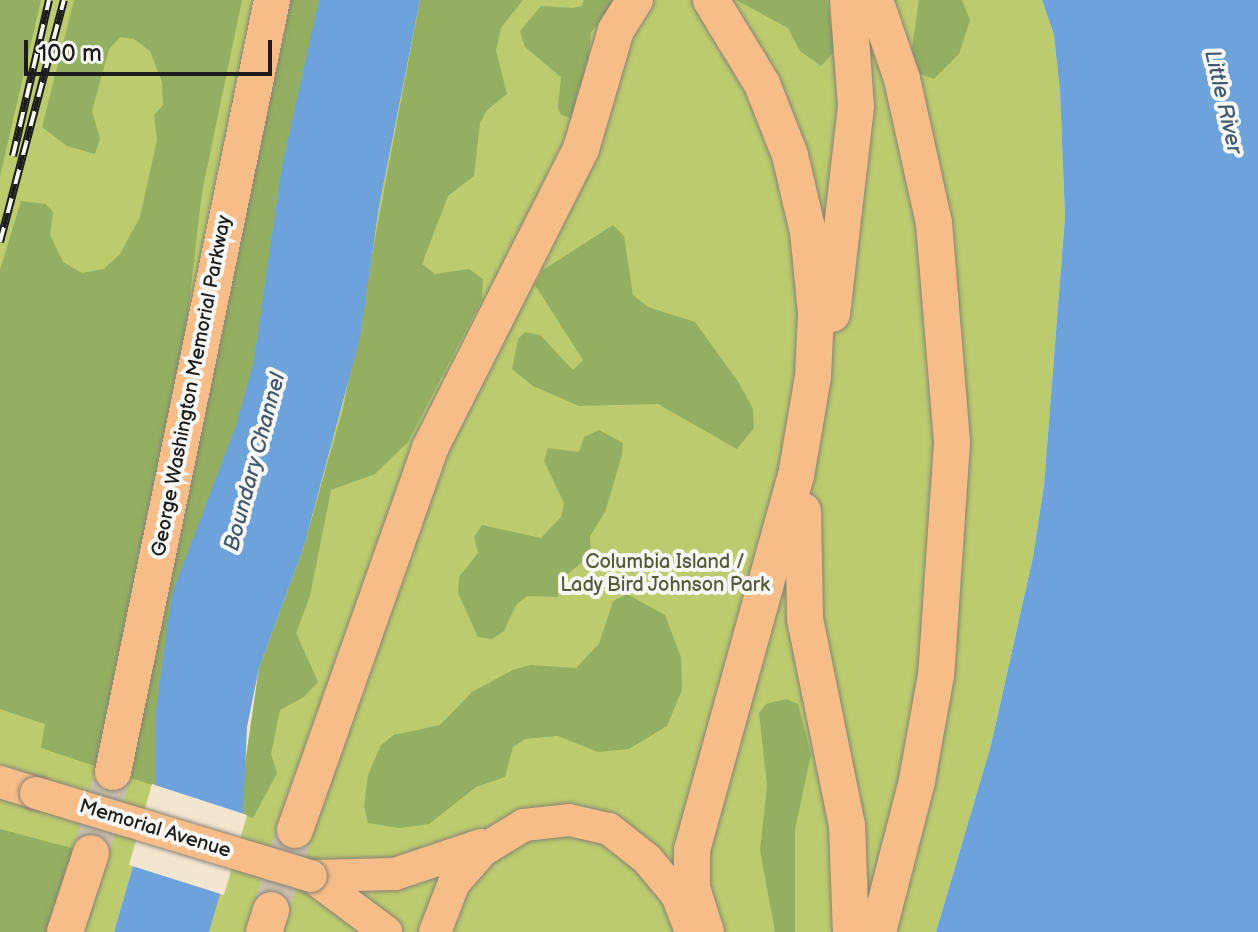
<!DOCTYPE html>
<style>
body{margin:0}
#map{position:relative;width:1258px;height:932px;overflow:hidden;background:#f3e6d0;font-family:"Balsamiq Sans",sans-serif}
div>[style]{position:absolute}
.green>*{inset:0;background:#bbcb6e}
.forest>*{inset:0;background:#94af61}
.water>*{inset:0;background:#6da3da}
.pier>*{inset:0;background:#f3e6d0}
.motorway-tunnel>*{height:36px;margin-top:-18px;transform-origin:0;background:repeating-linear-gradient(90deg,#c8beac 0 36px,transparent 0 54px)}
.roads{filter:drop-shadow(0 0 2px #888176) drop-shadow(0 0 2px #888176)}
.primary>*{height:32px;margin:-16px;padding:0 16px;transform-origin:16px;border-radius:16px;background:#f7bd88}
.motorway>*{height:36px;margin:-18px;padding:0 18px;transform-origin:18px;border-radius:18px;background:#f7bd88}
.rail>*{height:8px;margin-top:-4px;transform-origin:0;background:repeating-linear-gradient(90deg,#f6f6f2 0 15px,#1c1c1c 0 30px);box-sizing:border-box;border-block:2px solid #1c1c1c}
.bridges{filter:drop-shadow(0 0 2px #888176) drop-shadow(0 0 2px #888176)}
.primary-bridge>*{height:32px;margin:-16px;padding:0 16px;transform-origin:16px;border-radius:16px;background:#f7bd88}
span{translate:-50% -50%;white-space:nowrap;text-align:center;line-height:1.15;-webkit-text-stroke:8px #f6f6f2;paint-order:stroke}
.street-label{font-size:20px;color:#1c1c1c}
.park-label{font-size:20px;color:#545939}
.water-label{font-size:22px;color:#405971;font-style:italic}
.scale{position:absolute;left:24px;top:40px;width:248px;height:36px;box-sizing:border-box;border:4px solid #1c1c1c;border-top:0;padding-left:10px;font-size:24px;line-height:28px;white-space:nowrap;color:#1c1c1c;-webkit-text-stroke:6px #f6f6f2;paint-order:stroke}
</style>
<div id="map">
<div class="green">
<div style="clip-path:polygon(0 0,326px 0,156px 786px,114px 932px,0 932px)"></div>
<div style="clip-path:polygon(420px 0,1042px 0,1054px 35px,1060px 92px,1065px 217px,1044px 485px,1033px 557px,991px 745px,936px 932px,209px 932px,242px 785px,259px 668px,304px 546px,360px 339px,379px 207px)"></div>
</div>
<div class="forest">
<div style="clip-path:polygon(0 0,41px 0,0 176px)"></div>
<div style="clip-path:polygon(74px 0,242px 0,202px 192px,187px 321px,104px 769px,41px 748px,45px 724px,0 709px,0 270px,21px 201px,46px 204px,53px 212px,50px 235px,63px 262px,82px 273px,104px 269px,120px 254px,140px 217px,157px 140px,154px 115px,163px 105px,162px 82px,150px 51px,134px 39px,120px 37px,109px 49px,92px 111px,100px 139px,95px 154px,67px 146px,42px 127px)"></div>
<div style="clip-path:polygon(283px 0,330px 0,240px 460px,156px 786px,121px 775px)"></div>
<div style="clip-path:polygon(420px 0,523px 0,501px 28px,496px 50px,507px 94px,487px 110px,480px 123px,474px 176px,448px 196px,422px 264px,435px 274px,469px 269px,483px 279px,482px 299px,408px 442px,375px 474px,331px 490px,310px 596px,296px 633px,318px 682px,304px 697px,280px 710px,271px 754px,277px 773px,253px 818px,243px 815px,242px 785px,259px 668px,304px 546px,343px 409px)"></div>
<div style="clip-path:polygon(584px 0,620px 0,591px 32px,585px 100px,574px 119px,561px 115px,558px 107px,561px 77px,525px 47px,520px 31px,541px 6px,572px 8px,582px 6px)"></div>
<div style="clip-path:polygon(736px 0,827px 0,835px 51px,821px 66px,800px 51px,788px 28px)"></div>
<div style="clip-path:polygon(919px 0,962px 0,970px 20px,959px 54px,934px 79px,920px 74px,911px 54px)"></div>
<div style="clip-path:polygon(613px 225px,624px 236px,633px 295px,648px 307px,695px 322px,739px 383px,753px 409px,754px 428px,737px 449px,658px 404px,579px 406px,533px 386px,512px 369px,518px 339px,525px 332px,540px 335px,573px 370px,583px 360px,535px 285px,543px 270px)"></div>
<div style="clip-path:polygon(599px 430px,623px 443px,622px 455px,605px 512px,590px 536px,591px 554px,558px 583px,558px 597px,527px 596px,516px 605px,504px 631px,492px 639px,478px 637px,458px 593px,459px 577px,478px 553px,474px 537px,482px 525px,541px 538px,561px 517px,564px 503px,544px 461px,548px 448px,579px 452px,584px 437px)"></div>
<div style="clip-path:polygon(627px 594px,665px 615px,681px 657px,682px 690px,667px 726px,629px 749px,598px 752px,558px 736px,525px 739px,513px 747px,505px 777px,476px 787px,429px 824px,399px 828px,368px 823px,364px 806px,368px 775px,381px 745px,394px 735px,440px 725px,472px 692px,513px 670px,530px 665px,576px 668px,599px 644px,613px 601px)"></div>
<div style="clip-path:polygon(786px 699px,798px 704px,811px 754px,795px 830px,795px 932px,775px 932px,760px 850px,767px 786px,759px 713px,766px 704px)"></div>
<div style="clip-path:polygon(0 829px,79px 850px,52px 932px,0 932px)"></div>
</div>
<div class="water">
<div style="clip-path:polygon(319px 0,420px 0,379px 207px,360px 338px,304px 546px,259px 668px,247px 727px,243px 815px,209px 932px,114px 932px,156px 786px,156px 710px,172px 594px,237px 423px,254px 360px,282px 166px)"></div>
<div style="clip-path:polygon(1042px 0,1258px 0,1258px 932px,936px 932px,991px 745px,1033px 557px,1044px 485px,1065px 217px,1060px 92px,1054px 35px)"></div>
</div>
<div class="pier">
<div style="clip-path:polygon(152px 784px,247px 815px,224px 895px,129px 865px)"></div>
</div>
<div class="motorway-tunnel">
<div style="left:91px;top:853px;width:84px;rotate:-74.8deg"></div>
<div style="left:271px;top:910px;width:84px;rotate:-73.3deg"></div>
</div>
<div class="roads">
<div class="primary">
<div style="left:0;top:782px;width:38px;rotate:17deg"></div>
<div style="left:311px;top:876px;width:84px;rotate:-1.4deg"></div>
<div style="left:395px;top:874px;width:91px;rotate:-18.6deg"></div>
<div style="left:311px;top:876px;width:94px;rotate:36.7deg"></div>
<div style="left:435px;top:932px;width:53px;rotate:-68.8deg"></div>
<div style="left:454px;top:883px;width:44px;rotate:-48.7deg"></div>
<div style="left:483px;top:850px;width:48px;rotate:-31.4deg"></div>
<div style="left:524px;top:825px;width:45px;rotate:-6.3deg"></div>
<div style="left:569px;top:820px;width:41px;rotate:12.7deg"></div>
<div style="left:609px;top:829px;width:48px;rotate:38.3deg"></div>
<div style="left:647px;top:859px;width:47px;rotate:50.2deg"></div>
<div style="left:677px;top:895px;width:36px;rotate:69deg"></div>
</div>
<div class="motorway">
<div style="left:875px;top:0;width:83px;rotate:71.1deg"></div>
<div style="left:902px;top:79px;width:148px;rotate:77.5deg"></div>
<div style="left:934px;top:223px;width:221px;rotate:85.3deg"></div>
<div style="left:952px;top:443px;width:233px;rotate:93.9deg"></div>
<div style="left:936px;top:675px;width:108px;rotate:100.2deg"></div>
<div style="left:917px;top:781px;width:156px;rotate:104.5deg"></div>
<div style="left:832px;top:314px;width:209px;rotate:-83.4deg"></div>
<div style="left:856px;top:106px;width:106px;rotate:-94.3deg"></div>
<div style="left:803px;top:511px;width:108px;rotate:88.9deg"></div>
<div style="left:805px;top:619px;width:210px;rotate:78.5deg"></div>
<div style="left:847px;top:825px;width:107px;rotate:87.9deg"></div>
<div style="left:113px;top:772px;width:788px;rotate:-78.36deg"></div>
<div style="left:295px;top:830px;width:405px;rotate:-70.5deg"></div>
<div style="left:430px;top:448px;width:335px;rotate:-63.2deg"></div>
<div style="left:581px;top:149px;width:124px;rotate:-73.6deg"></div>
<div style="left:616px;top:30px;width:36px;rotate:-58deg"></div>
<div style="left:65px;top:932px;width:83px;rotate:-71.8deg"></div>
<div style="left:264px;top:932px;width:23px;rotate:-72deg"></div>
<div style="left:706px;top:932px;width:46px;rotate:-107.7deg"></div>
<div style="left:692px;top:888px;width:38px;rotate:-90deg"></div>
<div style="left:692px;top:850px;width:388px;rotate:-74.5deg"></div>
<div style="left:796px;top:476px;width:100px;rotate:-80.3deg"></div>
<div style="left:813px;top:377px;width:64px;rotate:-87.3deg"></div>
<div style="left:816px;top:313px;width:81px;rotate:-95.6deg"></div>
<div style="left:808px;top:232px;width:79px;rotate:-103.2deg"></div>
<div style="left:790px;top:155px;width:76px;rotate:-111.5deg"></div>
<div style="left:762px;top:84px;width:98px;rotate:-121.3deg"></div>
</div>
</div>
<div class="rail">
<div style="left:13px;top:156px;width:160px;rotate:-77deg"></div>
<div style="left:0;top:242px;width:250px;rotate:-75.2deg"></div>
</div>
<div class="bridges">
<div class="primary-bridge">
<div style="left:36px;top:793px;width:287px;rotate:16.8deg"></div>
</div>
</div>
<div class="street-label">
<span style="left:192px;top:386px;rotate:-79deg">George Washington Memorial Parkway</span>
<span style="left:155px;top:829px;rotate:17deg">Memorial Avenue</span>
</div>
<div class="park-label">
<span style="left:665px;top:574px">Columbia Island /<br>Lady Bird Johnson Park</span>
</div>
<div class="water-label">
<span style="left:1223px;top:102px;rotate:77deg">Little River</span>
<span style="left:255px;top:462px;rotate:-75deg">Boundary Channel</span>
</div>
<div class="scale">100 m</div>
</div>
